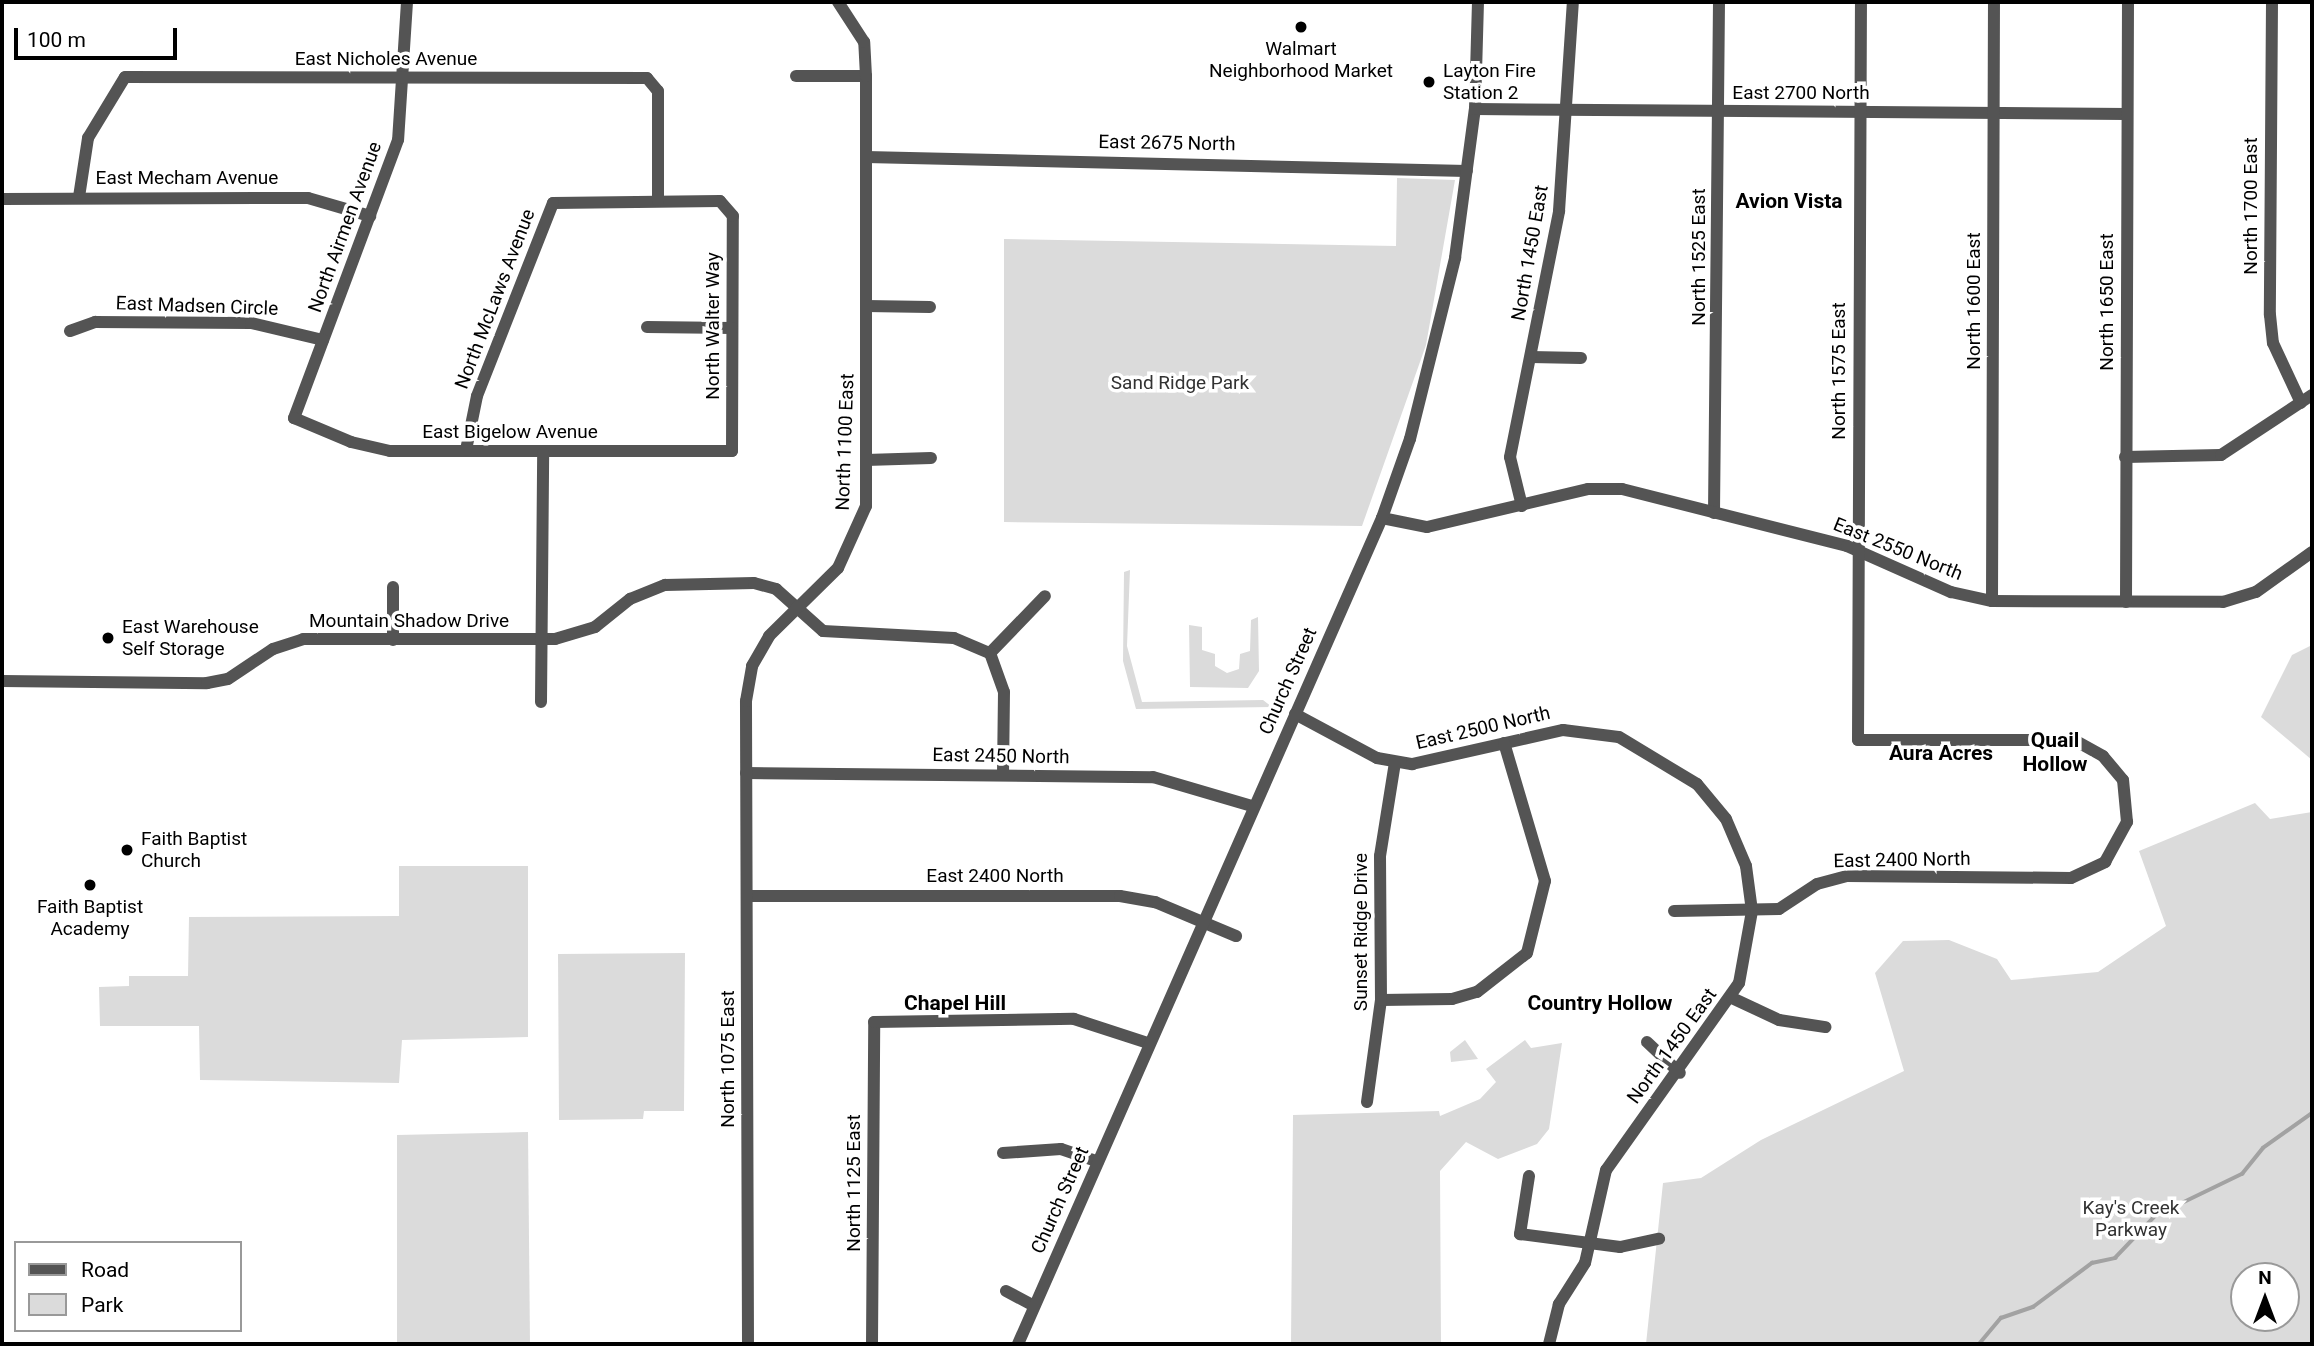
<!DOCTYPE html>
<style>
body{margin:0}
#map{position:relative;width:2314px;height:1346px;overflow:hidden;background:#fff;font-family:Roboto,sans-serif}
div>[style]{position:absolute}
.green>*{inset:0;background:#dbdbdb}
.stream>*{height:3.5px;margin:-1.75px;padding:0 1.75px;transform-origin:1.75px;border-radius:1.75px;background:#a2a2a2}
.minor>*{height:12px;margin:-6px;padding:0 6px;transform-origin:6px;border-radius:6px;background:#545454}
.dots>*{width:19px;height:19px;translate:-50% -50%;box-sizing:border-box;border:4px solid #fff;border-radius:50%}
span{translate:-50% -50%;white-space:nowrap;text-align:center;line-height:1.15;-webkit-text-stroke:7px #fff;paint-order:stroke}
.poi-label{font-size:19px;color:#000}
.left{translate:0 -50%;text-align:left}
.street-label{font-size:19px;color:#000}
.park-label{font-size:19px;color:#323232}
.neighbourhood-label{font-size:21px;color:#000;font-weight:700}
.frame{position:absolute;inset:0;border:4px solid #000;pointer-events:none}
.legend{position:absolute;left:14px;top:1241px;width:228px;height:91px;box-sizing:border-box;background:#fff;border:2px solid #999;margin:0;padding:9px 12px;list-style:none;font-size:21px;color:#000}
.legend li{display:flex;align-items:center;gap:14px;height:35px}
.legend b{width:35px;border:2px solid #999}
.north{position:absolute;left:2230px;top:1262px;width:70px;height:70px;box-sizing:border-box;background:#fff;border:2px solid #999;border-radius:50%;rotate:0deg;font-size:19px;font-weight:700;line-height:28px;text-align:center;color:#000}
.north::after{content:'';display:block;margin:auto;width:24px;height:32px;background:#000;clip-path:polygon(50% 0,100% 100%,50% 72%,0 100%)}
.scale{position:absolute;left:14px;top:28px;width:163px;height:32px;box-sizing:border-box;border:4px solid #000;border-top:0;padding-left:9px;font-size:21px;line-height:24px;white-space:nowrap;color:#000;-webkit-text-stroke:5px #fff;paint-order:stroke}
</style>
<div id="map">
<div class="green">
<div style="clip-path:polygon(1397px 178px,1455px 180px,1426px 345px,1362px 526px,1004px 522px,1004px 239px,1396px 246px)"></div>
<div style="clip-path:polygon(1130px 570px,1127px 646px,1142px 702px,1263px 700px,1272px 707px,1136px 709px,1123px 661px,1124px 572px)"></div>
<div style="clip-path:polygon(1258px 617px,1259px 671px,1248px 688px,1190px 687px,1189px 625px,1202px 627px,1202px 650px,1215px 654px,1215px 666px,1227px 673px,1239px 669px,1240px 654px,1250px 651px,1251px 620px)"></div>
<div style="clip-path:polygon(2312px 645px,2312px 760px,2261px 717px,2292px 655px)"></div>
<div style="clip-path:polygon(evenodd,2255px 803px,2270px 819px,2312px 812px,2312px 1344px,1646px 1344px,1663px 1183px,1701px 1178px,1761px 1140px,1904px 1071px,1875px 973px,1903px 941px,1949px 940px,1997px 959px,2011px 980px,2098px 972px,2166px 926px,2139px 851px,2255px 803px,2244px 1276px,2286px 1276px,2286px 1318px,2244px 1318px,2244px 1276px)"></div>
<div style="clip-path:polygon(399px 866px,528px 866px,528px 1037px,402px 1040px,399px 1083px,200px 1080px,199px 1026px,100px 1026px,99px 987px,129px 986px,129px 976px,188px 976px,189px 917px,399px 916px)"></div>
<div style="clip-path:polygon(685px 953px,684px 1111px,644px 1111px,643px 1119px,559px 1120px,558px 954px)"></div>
<div style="clip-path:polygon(1465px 1040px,1478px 1059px,1451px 1062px,1450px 1052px)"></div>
<div style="clip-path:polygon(1525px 1040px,1531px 1048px,1562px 1043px,1549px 1129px,1537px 1144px,1498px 1159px,1466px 1142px,1440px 1171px,1441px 1344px,1291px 1344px,1293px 1115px,1439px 1111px,1440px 1116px,1480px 1099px,1496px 1082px,1486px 1069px)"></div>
<div style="clip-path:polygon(528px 1132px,530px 1344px,397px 1344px,397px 1135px)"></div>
</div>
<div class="stream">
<div style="left:1979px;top:1344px;width:34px;rotate:-50deg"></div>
<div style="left:2001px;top:1318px;width:34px;rotate:-19deg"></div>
<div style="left:2033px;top:1307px;width:74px;rotate:-36.7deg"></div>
<div style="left:2092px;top:1263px;width:24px;rotate:-12deg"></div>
<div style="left:2115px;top:1258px;width:58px;rotate:-46.4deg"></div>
<div style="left:2155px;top:1216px;width:97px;rotate:-25.8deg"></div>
<div style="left:2242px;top:1174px;width:33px;rotate:-51deg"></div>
<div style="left:2263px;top:1148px;width:60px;rotate:-35.5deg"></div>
</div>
<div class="minor">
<div style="left:407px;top:2px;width:138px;rotate:93.7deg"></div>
<div style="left:398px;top:140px;width:297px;rotate:110.5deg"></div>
<div style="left:294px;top:418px;width:62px;rotate:22.8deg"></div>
<div style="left:351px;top:442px;width:40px;rotate:13deg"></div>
<div style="left:390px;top:451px;width:342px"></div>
<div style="left:732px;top:451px;width:235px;rotate:-89.8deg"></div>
<div style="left:733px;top:216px;width:20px;rotate:-131deg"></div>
<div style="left:720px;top:201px;width:167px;rotate:179.3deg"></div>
<div style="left:553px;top:203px;width:207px;rotate:111.5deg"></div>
<div style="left:477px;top:396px;width:55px;rotate:101.5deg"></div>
<div style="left:2272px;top:2px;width:313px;rotate:90.4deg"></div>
<div style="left:2270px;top:315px;width:28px;rotate:84deg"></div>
<div style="left:2273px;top:343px;width:66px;rotate:65deg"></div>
<div style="left:796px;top:76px;width:70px"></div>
<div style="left:1475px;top:109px;width:652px;rotate:0.44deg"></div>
<div style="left:866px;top:157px;width:601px;rotate:1.33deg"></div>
<div style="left:79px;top:197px;width:60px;rotate:-81.3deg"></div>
<div style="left:88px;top:138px;width:71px;rotate:-58.8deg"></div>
<div style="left:125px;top:77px;width:522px;rotate:0.11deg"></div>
<div style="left:647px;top:78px;width:17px;rotate:50deg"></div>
<div style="left:658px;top:91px;width:110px;rotate:90deg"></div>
<div style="left:2px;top:199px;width:306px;rotate:-0.2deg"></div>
<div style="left:308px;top:198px;width:65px;rotate:16.2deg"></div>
<div style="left:866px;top:306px;width:64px;rotate:0.9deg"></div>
<div style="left:647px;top:327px;width:85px;rotate:0.7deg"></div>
<div style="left:70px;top:331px;width:27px;rotate:-20deg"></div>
<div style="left:95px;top:322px;width:156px;rotate:0.4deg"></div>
<div style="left:251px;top:323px;width:74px;rotate:13.3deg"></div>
<div style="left:1531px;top:357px;width:50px;rotate:1.1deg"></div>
<div style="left:2125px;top:457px;width:96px;rotate:-1.2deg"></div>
<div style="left:2221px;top:455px;width:109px;rotate:-33.4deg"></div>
<div style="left:866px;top:460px;width:65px;rotate:-1.8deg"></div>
<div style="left:1522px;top:506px;width:50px;rotate:-103.8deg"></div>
<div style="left:1510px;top:457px;width:251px;rotate:-78.7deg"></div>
<div style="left:1559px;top:211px;width:209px;rotate:-86.2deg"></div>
<div style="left:1714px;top:513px;width:511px;rotate:-89.44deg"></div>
<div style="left:1382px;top:518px;width:46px;rotate:11.3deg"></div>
<div style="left:1427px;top:527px;width:165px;rotate:-13.3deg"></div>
<div style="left:1588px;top:489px;width:34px"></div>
<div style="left:1622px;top:489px;width:232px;rotate:14.2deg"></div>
<div style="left:1847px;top:546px;width:114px;rotate:23.9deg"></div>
<div style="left:1951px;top:592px;width:42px;rotate:12.4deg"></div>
<div style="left:1992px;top:601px;width:231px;rotate:0.2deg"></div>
<div style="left:2223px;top:602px;width:34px;rotate:-17deg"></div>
<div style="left:2256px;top:592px;width:69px;rotate:-35.5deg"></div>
<div style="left:393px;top:587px;width:53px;rotate:90deg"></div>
<div style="left:1992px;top:601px;width:599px;rotate:-89.81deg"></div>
<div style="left:2126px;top:602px;width:600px;rotate:-89.81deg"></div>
<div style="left:990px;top:653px;width:79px;rotate:-46deg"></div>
<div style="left:2px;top:681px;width:205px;rotate:0.6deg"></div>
<div style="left:207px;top:683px;width:21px;rotate:-11deg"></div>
<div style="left:228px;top:679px;width:54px;rotate:-33.7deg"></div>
<div style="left:273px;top:649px;width:32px;rotate:-18deg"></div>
<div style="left:303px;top:639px;width:252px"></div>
<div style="left:555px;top:639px;width:42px;rotate:-16.7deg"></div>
<div style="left:595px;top:627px;width:45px;rotate:-38.7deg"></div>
<div style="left:630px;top:599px;width:38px;rotate:-22deg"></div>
<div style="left:665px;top:585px;width:89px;rotate:-1.3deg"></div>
<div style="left:754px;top:583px;width:23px;rotate:15deg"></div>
<div style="left:776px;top:589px;width:63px;rotate:41.8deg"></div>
<div style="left:823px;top:631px;width:131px;rotate:3.1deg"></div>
<div style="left:954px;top:638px;width:39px;rotate:23deg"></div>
<div style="left:990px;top:653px;width:41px;rotate:70.3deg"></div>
<div style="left:1004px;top:692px;width:83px;rotate:90.7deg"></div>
<div style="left:541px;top:702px;width:249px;rotate:-89.5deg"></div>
<div style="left:1295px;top:714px;width:93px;rotate:28.2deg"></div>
<div style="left:1377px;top:758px;width:36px;rotate:10deg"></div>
<div style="left:1412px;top:764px;width:155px;rotate:-12.7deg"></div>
<div style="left:1563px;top:730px;width:56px;rotate:7.1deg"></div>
<div style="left:1619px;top:737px;width:91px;rotate:31.1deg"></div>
<div style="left:1697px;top:784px;width:45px;rotate:50.4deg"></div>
<div style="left:1726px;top:819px;width:51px;rotate:66.9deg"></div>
<div style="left:1746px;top:866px;width:45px;rotate:82.4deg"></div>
<div style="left:1752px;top:911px;width:73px;rotate:100.2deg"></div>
<div style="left:1739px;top:983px;width:229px;rotate:125.4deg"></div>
<div style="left:1606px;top:1170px;width:95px;rotate:102.7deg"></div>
<div style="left:1585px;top:1263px;width:49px;rotate:122.4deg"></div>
<div style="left:1559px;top:1304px;width:41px;rotate:104deg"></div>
<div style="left:746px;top:773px;width:407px;rotate:0.6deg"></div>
<div style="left:1153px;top:777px;width:103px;rotate:16.3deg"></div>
<div style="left:747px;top:896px;width:373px"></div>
<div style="left:1120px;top:896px;width:36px;rotate:10deg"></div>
<div style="left:1155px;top:902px;width:88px;rotate:22.8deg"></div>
<div style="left:1674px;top:911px;width:105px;rotate:-1.1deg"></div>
<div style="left:1779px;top:909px;width:45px;rotate:-33.3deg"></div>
<div style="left:1817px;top:884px;width:31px;rotate:-15deg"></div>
<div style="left:1847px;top:876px;width:224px;rotate:0.5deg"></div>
<div style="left:2071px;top:878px;width:38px;rotate:-25deg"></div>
<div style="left:2105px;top:862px;width:46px;rotate:-61.2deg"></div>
<div style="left:2127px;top:822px;width:42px;rotate:-95.4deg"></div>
<div style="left:2123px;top:780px;width:31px;rotate:-130deg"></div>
<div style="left:2103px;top:756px;width:33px;rotate:-151deg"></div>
<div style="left:2074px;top:740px;width:216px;rotate:180deg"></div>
<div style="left:1858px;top:740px;width:738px;rotate:-89.77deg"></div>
<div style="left:1732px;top:998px;width:52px;rotate:25.1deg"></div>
<div style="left:1779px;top:1020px;width:47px;rotate:8.7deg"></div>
<div style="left:1381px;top:1000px;width:71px;rotate:-0.8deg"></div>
<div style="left:1452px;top:999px;width:26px;rotate:-16deg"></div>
<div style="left:1477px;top:992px;width:63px;rotate:-38deg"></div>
<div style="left:1527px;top:953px;width:74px;rotate:-76deg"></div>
<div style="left:1545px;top:881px;width:144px;rotate:-106.5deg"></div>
<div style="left:1647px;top:1042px;width:45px;rotate:43.2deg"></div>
<div style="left:1367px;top:1102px;width:103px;rotate:-82.2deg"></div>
<div style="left:1381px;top:1000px;width:144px;rotate:-90.4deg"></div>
<div style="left:1380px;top:856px;width:95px;rotate:-80.9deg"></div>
<div style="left:1003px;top:1153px;width:58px;rotate:-3.9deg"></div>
<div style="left:1061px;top:1149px;width:39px;rotate:19deg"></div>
<div style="left:1529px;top:1176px;width:59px;rotate:98.8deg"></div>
<div style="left:1520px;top:1234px;width:101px;rotate:7.4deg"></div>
<div style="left:1620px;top:1247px;width:40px;rotate:-12deg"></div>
<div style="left:1006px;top:1291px;width:32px;rotate:28deg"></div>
<div style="left:748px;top:1344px;width:643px;rotate:-90.18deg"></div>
<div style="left:746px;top:701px;width:36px;rotate:-80deg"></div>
<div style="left:752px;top:666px;width:34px;rotate:-60deg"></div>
<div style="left:769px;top:636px;width:97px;rotate:-44.6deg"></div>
<div style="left:838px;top:568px;width:68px;rotate:-65.7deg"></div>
<div style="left:866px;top:506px;width:430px;rotate:-90deg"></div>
<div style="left:866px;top:76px;width:34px;rotate:-93deg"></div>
<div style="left:864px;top:42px;width:48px;rotate:-123deg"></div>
<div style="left:872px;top:1344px;width:322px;rotate:-89.6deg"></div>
<div style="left:874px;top:1022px;width:200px;rotate:-0.9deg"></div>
<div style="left:1074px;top:1019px;width:78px;rotate:18deg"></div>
<div style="left:1018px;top:1344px;width:903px;rotate:-66.22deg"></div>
<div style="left:1382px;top:518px;width:84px;rotate:-70.5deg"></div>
<div style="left:1410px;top:439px;width:187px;rotate:-76deg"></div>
<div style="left:1455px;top:258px;width:150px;rotate:-82.4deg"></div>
<div style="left:1475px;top:109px;width:107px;rotate:-88.4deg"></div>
</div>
<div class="dots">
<div style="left:1301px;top:27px;background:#000"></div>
<div style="left:1429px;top:82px;background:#000"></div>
<div style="left:108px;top:638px;background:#000"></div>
<div style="left:127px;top:850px;background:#000"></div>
<div style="left:90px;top:885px;background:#000"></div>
</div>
<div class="poi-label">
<span style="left:1301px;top:60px">Walmart<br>Neighborhood Market</span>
<span class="left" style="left:1443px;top:82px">Layton Fire<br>Station 2</span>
<span class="left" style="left:122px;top:638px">East Warehouse<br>Self Storage</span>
<span class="left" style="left:141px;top:850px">Faith Baptist<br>Church</span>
<span style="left:90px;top:918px">Faith Baptist<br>Academy</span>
</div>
<div class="street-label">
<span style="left:386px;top:59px">East Nicholes Avenue</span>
<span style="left:1801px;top:93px">East 2700 North</span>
<span style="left:1167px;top:143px;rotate:1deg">East 2675 North</span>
<span style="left:187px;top:178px">East Mecham Avenue</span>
<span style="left:2251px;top:206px;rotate:-90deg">North 1700 East</span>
<span style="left:345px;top:227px;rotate:-70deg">North Airmen Avenue</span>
<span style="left:1530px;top:253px;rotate:-80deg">North 1450 East</span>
<span style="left:1699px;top:257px;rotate:-90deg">North 1525 East</span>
<span style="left:495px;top:299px;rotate:-69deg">North McLaws Avenue</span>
<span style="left:1974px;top:301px;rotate:-90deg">North 1600 East</span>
<span style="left:2107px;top:302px;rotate:-90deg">North 1650 East</span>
<span style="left:197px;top:306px;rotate:2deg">East Madsen Circle</span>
<span style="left:713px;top:326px;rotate:-90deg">North Walter Way</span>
<span style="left:1839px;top:371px;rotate:-90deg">North 1575 East</span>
<span style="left:510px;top:432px">East Bigelow Avenue</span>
<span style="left:845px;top:442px;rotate:-88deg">North 1100 East</span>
<span style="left:1898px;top:549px;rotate:22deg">East 2550 North</span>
<span style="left:409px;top:621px">Mountain Shadow Drive</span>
<span style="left:1288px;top:681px;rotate:-66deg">Church Street</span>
<span style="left:1483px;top:728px;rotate:-13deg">East 2500 North</span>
<span style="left:1001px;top:756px;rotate:1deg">East 2450 North</span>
<span style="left:1902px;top:860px;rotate:-1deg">East 2400 North</span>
<span style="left:995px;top:876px">East 2400 North</span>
<span style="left:1361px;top:932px;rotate:-90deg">Sunset Ridge Drive</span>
<span style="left:1672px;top:1046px;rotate:-54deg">North 1450 East</span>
<span style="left:728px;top:1059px;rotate:-90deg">North 1075 East</span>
<span style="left:854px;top:1183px;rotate:-90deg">North 1125 East</span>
<span style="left:1060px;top:1200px;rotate:-66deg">Church Street</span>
</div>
<div class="park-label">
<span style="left:1180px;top:383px">Sand Ridge Park</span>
<span style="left:2131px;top:1219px">Kay's Creek<br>Parkway</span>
</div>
<div class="neighbourhood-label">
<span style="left:1789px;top:201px">Avion Vista</span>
<span style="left:2055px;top:752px">Quail<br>Hollow</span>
<span style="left:1941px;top:753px">Aura Acres</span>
<span style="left:955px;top:1003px">Chapel Hill</span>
<span style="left:1600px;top:1003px">Country Hollow</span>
</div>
<div class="frame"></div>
<ul class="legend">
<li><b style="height:9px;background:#545454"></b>Road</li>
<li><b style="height:19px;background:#dbdbdb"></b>Park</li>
</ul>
<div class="north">N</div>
<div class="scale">100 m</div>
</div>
